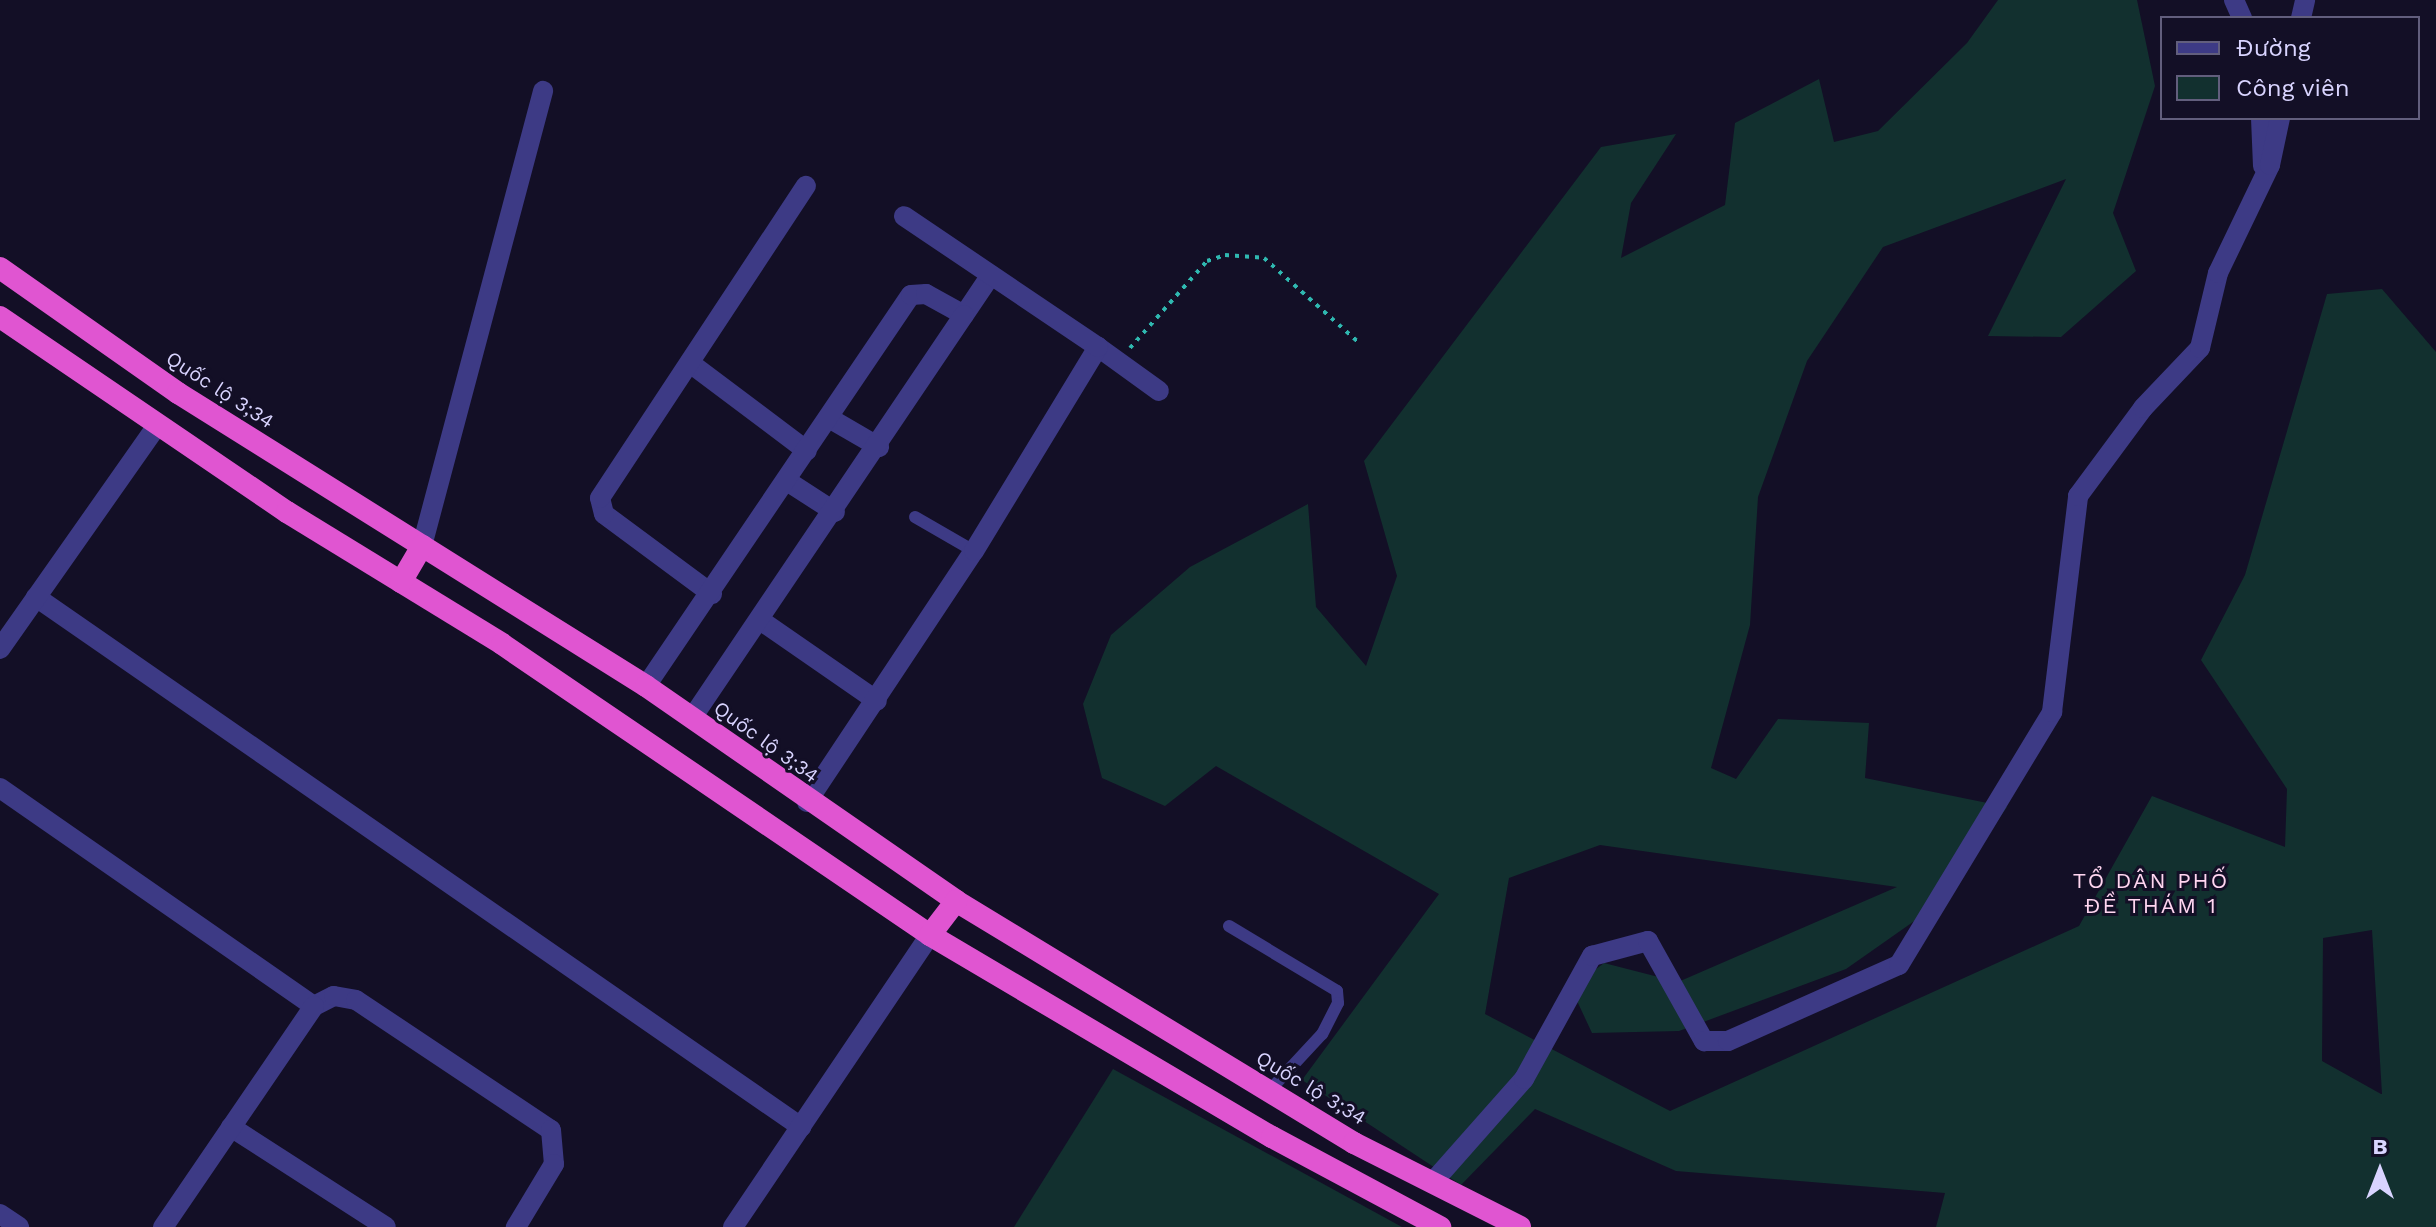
<!DOCTYPE html>
<meta charset="utf-8">
<style>
body{margin:0}
#map{position:relative;width:2436px;height:1227px;overflow:hidden;background:#130f26;font-family:"Work Sans",sans-serif}
div>[style]{position:absolute}
.green>*{inset:0;background:#12302f}
.path>*{height:4px;margin-top:-2px;transform-origin:0;background:repeating-linear-gradient(90deg,#2fb8b0 0 4px,transparent 0 10px)}
.service>*{height:12px;margin:-6px;padding:0 6px;transform-origin:6px;border-radius:6px;background:#3d3a85}
.minor>*{height:20px;margin:-10px;padding:0 10px;transform-origin:10px;border-radius:10px;background:#3d3a85}
.tertiary>*{height:20px;margin:-10px;padding:0 10px;transform-origin:10px;border-radius:10px;background:#3d3a85}
.trunk>*{height:22px;margin:-11px;padding:0 11px;transform-origin:11px;border-radius:11px;background:#e055d1}
span{translate:-50% -50%;white-space:nowrap;text-align:center;line-height:1.15;-webkit-text-stroke:6px #130f26;paint-order:stroke}
.street-label{font-size:20px;color:#d9d4ff}
.neighbourhood-label{font-size:22px;color:#ffd6f0;letter-spacing:2px}
.legend{position:absolute;left:2160px;top:16px;width:260px;height:104px;box-sizing:border-box;background:#130f26;border:2px solid #625e7d;margin:0;padding:10px 14px;list-style:none;font-size:24px;color:#d9d4ff}
.legend li{display:flex;align-items:center;gap:16px;height:40px}
.legend b{width:40px;border:2px solid #625e7d}
.north{position:absolute;left:2340px;top:1131px;width:80px;height:80px;-webkit-text-stroke:6px #130f26;paint-order:stroke;rotate:0deg;font-size:22px;font-weight:700;line-height:32px;text-align:center;color:#d9d4ff}
.north::after{content:'';display:block;margin:auto;width:28px;height:36px;background:#d9d4ff;clip-path:polygon(50% 0,100% 100%,50% 72%,0 100%)}
</style>
<div id="map">
<div class="green">
<div style="clip-path:polygon(evenodd,1998px 0,2137px 0,2155px 86px,2113px 213px,2136px 271px,2061px 337px,1988px 336px,2066px 179px,1883px 247px,1807px 361px,1758px 497px,1750px 625px,1711px 768px,1736px 779px,1778px 719px,1869px 723px,1865px 778px,2007px 807px,1940px 903px,1846px 969px,1679px 1031px,1592px 1033px,1571px 988px,1604px 963px,1678px 982px,1897px 887px,1600px 845px,1509px 878px,1485px 1014px,1670px 1111px,2079px 926px,2152px 796px,2285px 847px,2287px 789px,2201px 660px,2245px 575px,2327px 294px,2382px 289px,2436px 352px,2436px 1227px,1936px 1227px,1945px 1193px,1676px 1171px,1535px 1109px,1461px 1185px,1302px 1080px,1439px 894px,1216px 766px,1165px 806px,1102px 778px,1083px 704px,1111px 635px,1190px 567px,1308px 504px,1316px 607px,1366px 666px,1397px 576px,1364px 461px,1601px 147px,1676px 134px,1631px 203px,1621px 258px,1725px 205px,1735px 123px,1819px 79px,1834px 142px,1878px 131px,1967px 43px,1998px 0,2372px 930px,2382px 1094px,2381px 1094px,2322px 1061px,2323px 938px,2372px 930px)"></div>
<div style="clip-path:polygon(1113px 1069px,1402px 1227px,1014px 1227px)"></div>
</div>
<div class="path">
<div style="left:1130px;top:348px;width:116px;rotate:-48.5deg"></div>
<div style="left:1207px;top:261px;width:19px;rotate:-18deg"></div>
<div style="left:1225px;top:255px;width:39px;rotate:4deg"></div>
<div style="left:1264px;top:258px;width:125px;rotate:41.7deg"></div>
</div>
<div class="service">
<div style="left:915px;top:517px;width:68px;rotate:30deg"></div>
<div style="left:1229px;top:926px;width:126px;rotate:31deg"></div>
<div style="left:1337px;top:991px;width:12px;rotate:85deg"></div>
<div style="left:1338px;top:1003px;width:35px;rotate:117deg"></div>
<div style="left:1322px;top:1034px;width:76px;rotate:132.9deg"></div>
</div>
<div class="minor">
<div style="left:2234px;top:0;width:20px;rotate:66deg"></div>
<div style="left:2301px;top:18px;width:18px;rotate:-77deg"></div>
<div style="left:2261px;top:118px;width:48px;rotate:87.6deg"></div>
<div style="left:1098px;top:347px;width:75px;rotate:35.8deg"></div>
<div style="left:690px;top:363px;width:146px;rotate:36.9deg"></div>
<div style="left:829px;top:418px;width:58px;rotate:30.1deg"></div>
<div style="left:787px;top:481px;width:57px;rotate:32.9deg"></div>
<div style="left:422px;top:546px;width:471px;rotate:-75.1deg"></div>
<div style="left:712px;top:594px;width:134px;rotate:-143.5deg"></div>
<div style="left:604px;top:514px;width:16px;rotate:-104deg"></div>
<div style="left:600px;top:498px;width:374px;rotate:-56.6deg"></div>
<div style="left:36px;top:597px;width:931px;rotate:34.71deg"></div>
<div style="left:760px;top:620px;width:142px;rotate:34.7deg"></div>
<div style="left:0;top:649px;width:275px;rotate:-54.9deg"></div>
<div style="left:646px;top:686px;width:472px;rotate:-55.9deg"></div>
<div style="left:911px;top:295px;width:15px;rotate:-4deg"></div>
<div style="left:926px;top:294px;width:43px;rotate:28.9deg"></div>
<div style="left:964px;top:315px;width:48px;rotate:-56deg"></div>
<div style="left:692px;top:718px;width:486px;rotate:-56deg"></div>
<div style="left:807px;top:802px;width:301px;rotate:-56.4deg"></div>
<div style="left:974px;top:551px;width:239px;rotate:-58.7deg"></div>
<div style="left:1098px;top:347px;width:234px;rotate:-146deg"></div>
<div style="left:314px;top:1006px;width:22px;rotate:-27deg"></div>
<div style="left:334px;top:996px;width:22px;rotate:10deg"></div>
<div style="left:356px;top:1000px;width:234px;rotate:33.7deg"></div>
<div style="left:551px;top:1130px;width:34px;rotate:85deg"></div>
<div style="left:554px;top:1164px;width:74px;rotate:121.1deg"></div>
<div style="left:231px;top:1127px;width:184px;rotate:32.8deg"></div>
<div style="left:1432px;top:1183px;width:139px;rotate:-48.5deg"></div>
<div style="left:1524px;top:1079px;width:141px;rotate:-61.1deg"></div>
<div style="left:1592px;top:956px;width:58px;rotate:-15deg"></div>
<div style="left:1648px;top:941px;width:115px;rotate:60.8deg"></div>
<div style="left:1704px;top:1041px;width:24px"></div>
<div style="left:1728px;top:1041px;width:187px;rotate:-24deg"></div>
<div style="left:1899px;top:965px;width:296px;rotate:-58.8deg"></div>
<div style="left:2052px;top:712px;width:218px;rotate:-83.1deg"></div>
<div style="left:2078px;top:496px;width:109px;rotate:-53.5deg"></div>
<div style="left:2143px;top:408px;width:83px;rotate:-46.5deg"></div>
<div style="left:2200px;top:348px;width:77px;rotate:-76.5deg"></div>
<div style="left:2218px;top:273px;width:120px;rotate:-64.3deg"></div>
<div style="left:2270px;top:165px;width:48px;rotate:-78deg"></div>
</div>
<div class="tertiary">
<div style="left:0;top:788px;width:382px;rotate:34.8deg"></div>
<div style="left:314px;top:1006px;width:268px;rotate:124.3deg"></div>
<div style="left:0;top:1214px;width:23px;rotate:34deg"></div>
<div style="left:733px;top:1227px;width:352px;rotate:-56deg"></div>
</div>
<div class="trunk">
<div style="left:0;top:268px;width:218px;rotate:35.1deg"></div>
<div style="left:178px;top:393px;width:552px;rotate:32.05deg"></div>
<div style="left:646px;top:686px;width:377px;rotate:34.7deg"></div>
<div style="left:956px;top:901px;width:466px;rotate:31.3deg"></div>
<div style="left:1354px;top:1143px;width:186px;rotate:26.8deg"></div>
<div style="left:0;top:317px;width:347px;rotate:34.2deg"></div>
<div style="left:287px;top:512px;width:252px;rotate:31.5deg"></div>
<div style="left:502px;top:644px;width:518px;rotate:34.21deg"></div>
<div style="left:930px;top:935px;width:397px;rotate:30.6deg"></div>
<div style="left:1272px;top:1137px;width:191px;rotate:28.2deg"></div>
<div style="left:401px;top:582px;width:42px;rotate:-59.7deg"></div>
<div style="left:930px;top:935px;width:43px;rotate:-52.6deg"></div>
</div>
<div class="street-label">
<span style="left:220px;top:390px;rotate:33deg">Quốc lộ 3;34</span>
<span style="left:766px;top:742px;rotate:36deg">Quốc lộ 3;34</span>
<span style="left:1311px;top:1088px;rotate:31deg">Quốc lộ 3;34</span>
</div>
<div class="neighbourhood-label">
<span style="left:2151px;top:893px">TỔ DÂN PHỐ<br>ĐỀ THÁM 1</span>
</div>
<ul class="legend">
<li><b style="height:10px;background:#3d3a85"></b>Đường</li>
<li><b style="height:22px;background:#12302f"></b>Công viên</li>
</ul>
<div class="north">B</div>
</div>
